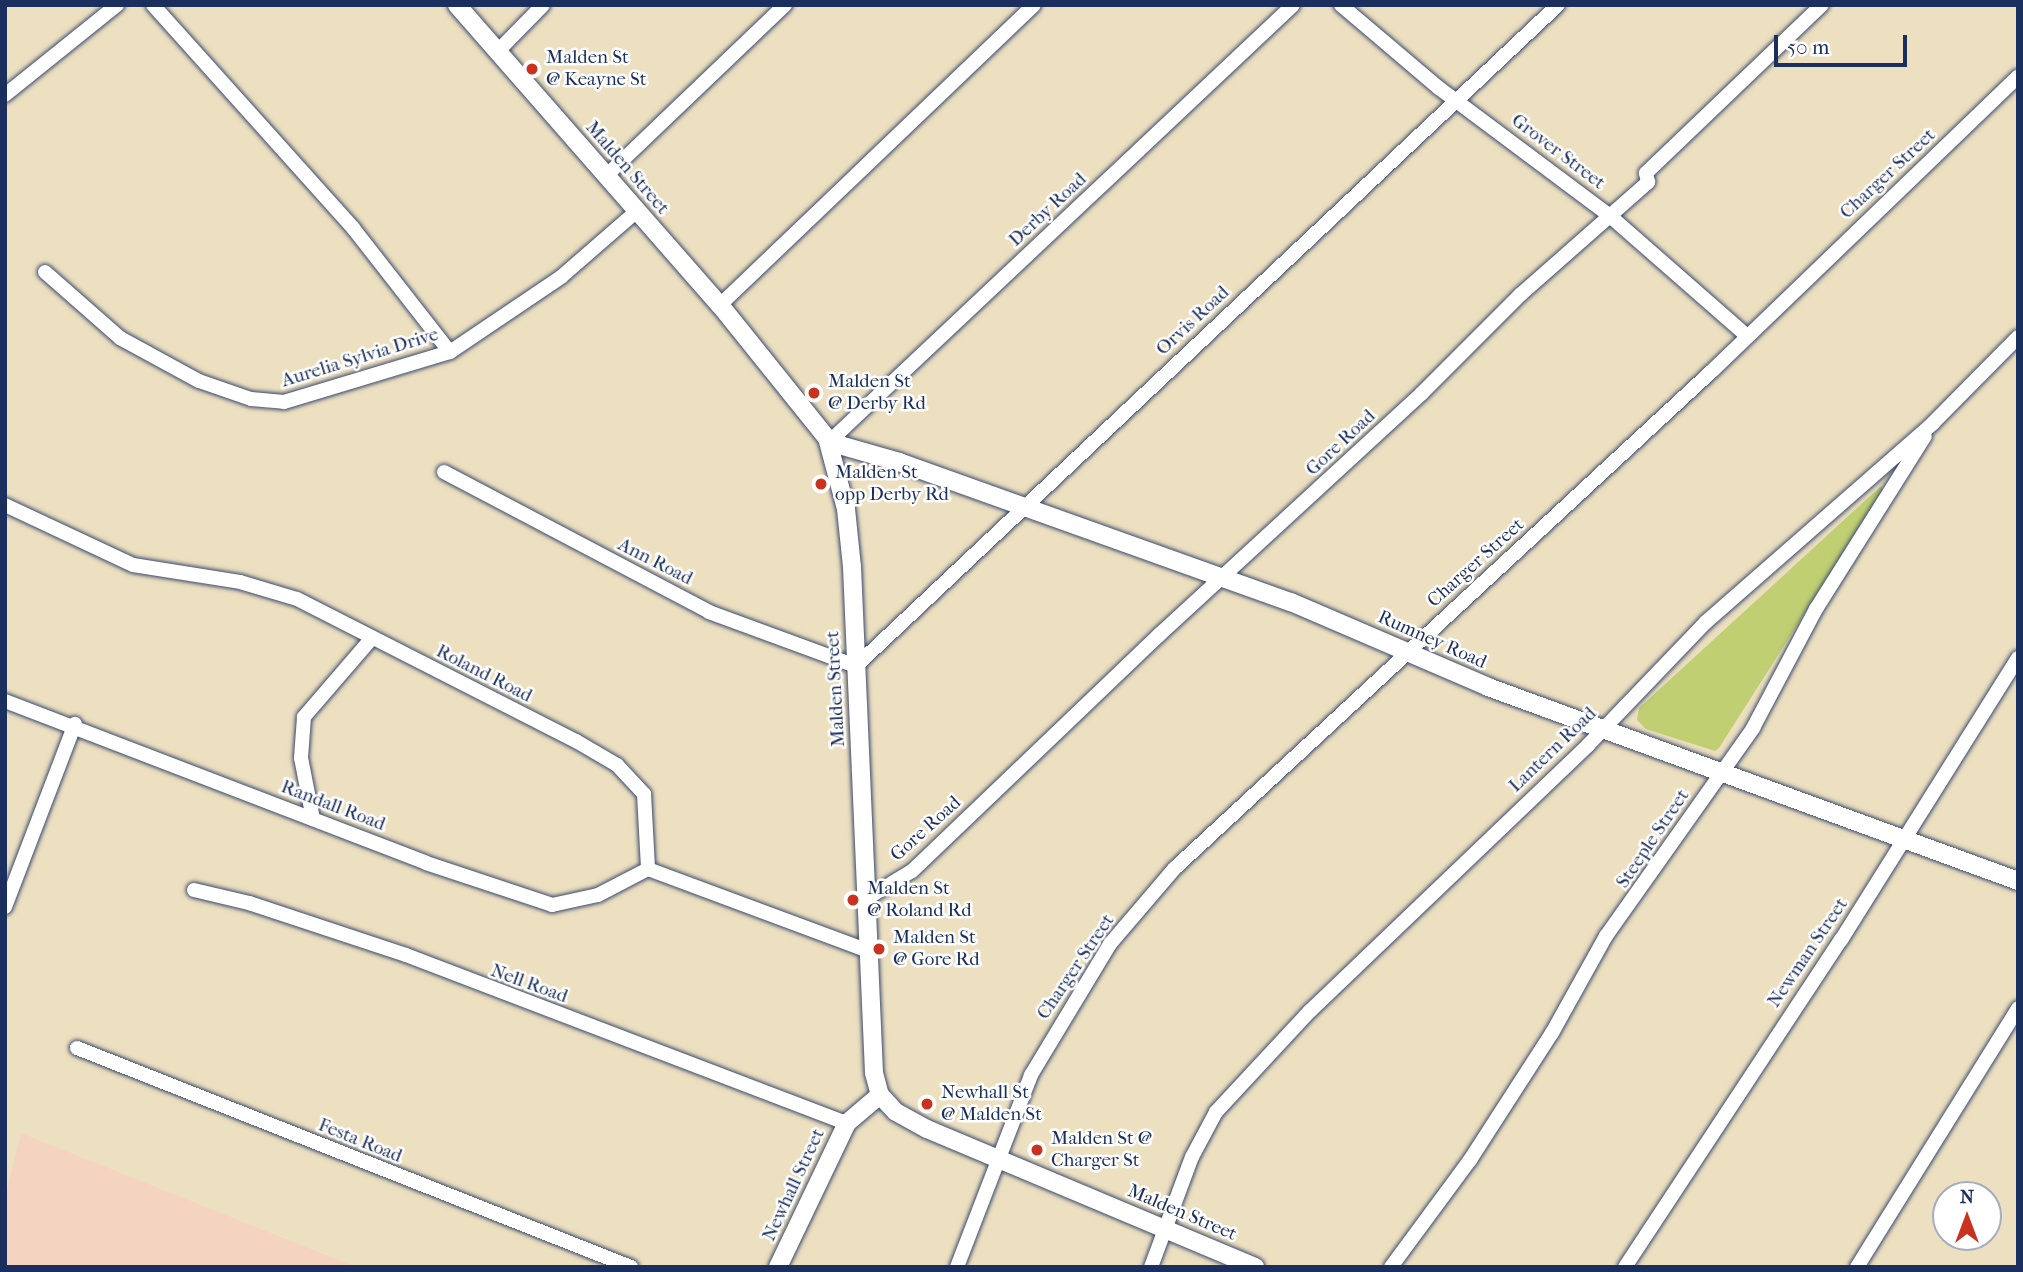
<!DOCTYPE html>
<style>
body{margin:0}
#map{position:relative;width:2023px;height:1272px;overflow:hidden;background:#ede0c0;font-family:"IM FELL French Canon",serif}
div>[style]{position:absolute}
.built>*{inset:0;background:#f5d3c1}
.green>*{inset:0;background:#bfcf72}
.roads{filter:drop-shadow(0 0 2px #3a4a6d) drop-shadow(0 0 2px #3a4a6d)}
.minor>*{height:14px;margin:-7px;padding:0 7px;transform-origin:7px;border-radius:7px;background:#fff}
.tertiary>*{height:18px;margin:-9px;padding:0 9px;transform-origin:9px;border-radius:9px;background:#fff}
.dots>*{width:19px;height:19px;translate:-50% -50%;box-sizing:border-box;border:4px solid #fff;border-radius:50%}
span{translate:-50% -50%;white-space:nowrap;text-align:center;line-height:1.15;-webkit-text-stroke:5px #fff;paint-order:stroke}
.poi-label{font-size:19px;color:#1b2f5e}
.left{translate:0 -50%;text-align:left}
.street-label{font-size:19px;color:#1b2f5e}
.frame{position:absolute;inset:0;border:7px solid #1b2f5e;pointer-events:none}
.north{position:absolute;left:1932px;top:1181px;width:70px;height:70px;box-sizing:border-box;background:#fff;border:2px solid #a4acbf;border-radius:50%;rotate:0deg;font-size:19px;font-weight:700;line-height:28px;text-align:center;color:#1b2f5e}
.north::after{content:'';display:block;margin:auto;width:24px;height:32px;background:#c8321e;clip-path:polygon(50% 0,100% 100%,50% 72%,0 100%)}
.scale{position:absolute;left:1774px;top:35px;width:133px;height:32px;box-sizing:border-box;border:4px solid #1b2f5e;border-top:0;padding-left:9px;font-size:21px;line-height:24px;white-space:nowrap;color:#1b2f5e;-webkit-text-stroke:5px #fff;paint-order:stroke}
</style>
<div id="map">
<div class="built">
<div style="clip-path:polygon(21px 1133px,356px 1267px,5px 1267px,5px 1197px)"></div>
</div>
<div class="green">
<div style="clip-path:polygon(1881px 486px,1883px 490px,1719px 748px,1715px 751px,1646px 729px,1637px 720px,1639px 708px)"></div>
</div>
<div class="roads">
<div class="minor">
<div style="left:153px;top:5px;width:300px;rotate:48.1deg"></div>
<div style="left:353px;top:228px;width:157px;rotate:52deg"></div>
<div style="left:1341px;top:5px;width:128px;rotate:40.3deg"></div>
<div style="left:1439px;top:88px;width:214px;rotate:36.8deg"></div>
<div style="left:1610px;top:216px;width:182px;rotate:41.2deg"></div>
<div style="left:498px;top:51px;width:64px;rotate:-45.6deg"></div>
<div style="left:5px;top:95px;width:144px;rotate:-38.8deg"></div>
<div style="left:606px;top:176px;width:248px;rotate:-43.7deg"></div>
<div style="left:45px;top:272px;width:100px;rotate:41.3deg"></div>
<div style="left:120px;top:338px;width:90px;rotate:28.6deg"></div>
<div style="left:199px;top:381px;width:55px;rotate:19.1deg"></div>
<div style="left:251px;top:399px;width:33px;rotate:5deg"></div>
<div style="left:284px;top:402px;width:173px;rotate:-16.8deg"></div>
<div style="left:450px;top:352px;width:134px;rotate:-34deg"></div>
<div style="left:561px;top:277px;width:101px;rotate:-41deg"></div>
<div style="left:720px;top:305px;width:434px;rotate:-43.7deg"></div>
<div style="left:829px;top:442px;width:637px;rotate:-43.28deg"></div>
<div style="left:444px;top:472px;width:300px;rotate:27.8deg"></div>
<div style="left:709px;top:612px;width:157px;rotate:20.2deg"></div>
<div style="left:856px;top:666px;width:964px;rotate:-43.28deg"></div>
<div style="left:5px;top:505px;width:141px;rotate:25.1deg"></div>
<div style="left:133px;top:565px;width:108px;rotate:9deg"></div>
<div style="left:240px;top:582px;width:59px;rotate:16.6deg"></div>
<div style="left:297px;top:599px;width:313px;rotate:27deg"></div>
<div style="left:576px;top:741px;width:48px;rotate:30.3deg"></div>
<div style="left:617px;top:765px;width:40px;rotate:47deg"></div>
<div style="left:644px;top:794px;width:75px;rotate:86.9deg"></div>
<div style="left:648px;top:869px;width:235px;rotate:20.4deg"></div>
<div style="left:5px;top:701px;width:451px;rotate:21deg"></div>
<div style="left:426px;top:863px;width:133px;rotate:18.4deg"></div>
<div style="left:552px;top:905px;width:47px;rotate:-12.3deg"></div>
<div style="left:598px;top:895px;width:56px;rotate:-27.5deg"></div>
<div style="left:313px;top:819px;width:62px;rotate:-101.1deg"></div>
<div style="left:301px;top:758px;width:41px;rotate:-85.8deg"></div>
<div style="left:304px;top:717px;width:103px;rotate:-49.3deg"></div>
<div style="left:194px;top:890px;width:57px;rotate:13.3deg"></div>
<div style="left:249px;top:903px;width:165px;rotate:18.3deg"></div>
<div style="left:406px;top:955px;width:472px;rotate:20.9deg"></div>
<div style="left:869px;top:897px;width:50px;rotate:-31.2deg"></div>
<div style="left:912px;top:871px;width:342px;rotate:-43.7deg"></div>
<div style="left:1159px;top:635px;width:357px;rotate:-42.6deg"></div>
<div style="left:1422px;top:393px;width:139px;rotate:-45deg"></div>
<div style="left:1520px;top:295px;width:171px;rotate:-41.4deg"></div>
<div style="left:1648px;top:182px;width:9px;rotate:-103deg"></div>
<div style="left:1646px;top:173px;width:243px;rotate:-43.7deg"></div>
<div style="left:5px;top:907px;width:196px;rotate:-69.1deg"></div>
<div style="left:77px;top:1048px;width:596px;rotate:21.57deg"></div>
<div style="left:957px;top:1267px;width:206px;rotate:-68.9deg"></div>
<div style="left:1031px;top:1075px;width:153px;rotate:-58.9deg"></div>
<div style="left:1110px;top:944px;width:100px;rotate:-49.5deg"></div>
<div style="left:1175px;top:868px;width:733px;rotate:-42.79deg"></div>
<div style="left:1713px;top:370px;width:423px;rotate:-43.9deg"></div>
<div style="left:1151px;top:1267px;width:117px;rotate:-69.6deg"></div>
<div style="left:1192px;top:1157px;width:51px;rotate:-61.9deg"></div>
<div style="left:1216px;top:1112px;width:138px;rotate:-47.1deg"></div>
<div style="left:1310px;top:1011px;width:385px;rotate:-43.7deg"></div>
<div style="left:1588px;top:745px;width:170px;rotate:-46.2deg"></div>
<div style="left:1706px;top:622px;width:302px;rotate:-41.2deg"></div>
<div style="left:1933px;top:423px;width:121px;rotate:-45.3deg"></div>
<div style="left:1391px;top:1267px;width:133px;rotate:-53.6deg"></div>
<div style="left:1470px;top:1160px;width:151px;rotate:-57.2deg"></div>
<div style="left:1552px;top:1033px;width:111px;rotate:-60.9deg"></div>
<div style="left:1606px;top:936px;width:255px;rotate:-54.7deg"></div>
<div style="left:1753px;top:728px;width:135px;rotate:-62.1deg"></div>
<div style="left:1816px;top:609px;width:204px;rotate:-57.8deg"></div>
<div style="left:1625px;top:1267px;width:392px;rotate:-56.6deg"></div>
<div style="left:1841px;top:940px;width:333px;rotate:-57.9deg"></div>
<div style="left:1857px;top:1267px;width:305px;rotate:-58.1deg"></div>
</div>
<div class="tertiary">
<div style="left:457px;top:5px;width:399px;rotate:48.8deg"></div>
<div style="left:720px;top:305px;width:171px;rotate:51.2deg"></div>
<div style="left:827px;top:438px;width:73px;rotate:75deg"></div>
<div style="left:846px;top:509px;width:58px;rotate:84.1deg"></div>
<div style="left:852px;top:567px;width:506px;rotate:87.51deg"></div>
<div style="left:874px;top:1073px;width:23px;rotate:75deg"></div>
<div style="left:880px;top:1095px;width:23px;rotate:47deg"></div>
<div style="left:896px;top:1112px;width:35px;rotate:29deg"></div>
<div style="left:927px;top:1129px;width:356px;rotate:22.8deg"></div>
<div style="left:829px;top:442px;width:73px;rotate:15.9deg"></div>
<div style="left:899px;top:462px;width:416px;rotate:19.7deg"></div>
<div style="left:1291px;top:602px;width:215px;rotate:23.3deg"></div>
<div style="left:1488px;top:687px;width:564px;rotate:20.1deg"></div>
<div style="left:778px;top:1267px;width:160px;rotate:-64.4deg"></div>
<div style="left:847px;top:1123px;width:43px;rotate:-40.3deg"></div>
</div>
</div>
<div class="dots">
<div style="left:532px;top:69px;background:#c8321e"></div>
<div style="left:814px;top:393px;background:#c8321e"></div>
<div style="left:821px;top:484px;background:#c8321e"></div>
<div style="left:853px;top:900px;background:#c8321e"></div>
<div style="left:879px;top:949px;background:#c8321e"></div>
<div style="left:927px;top:1104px;background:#c8321e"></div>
<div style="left:1037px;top:1150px;background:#c8321e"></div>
</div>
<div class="poi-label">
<span class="left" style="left:546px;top:69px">Malden St<br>@ Keayne St</span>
<span class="left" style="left:828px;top:393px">Malden St<br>@ Derby Rd</span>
<span class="left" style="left:835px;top:484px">Malden St<br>opp Derby Rd</span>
<span class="left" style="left:867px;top:900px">Malden St<br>@ Roland Rd</span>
<span class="left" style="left:893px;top:949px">Malden St<br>@ Gore Rd</span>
<span class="left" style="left:941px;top:1104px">Newhall St<br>@ Malden St</span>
<span class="left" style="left:1051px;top:1150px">Malden St @<br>Charger St</span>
</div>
<div class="street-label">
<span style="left:1558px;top:152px;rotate:37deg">Grover Street</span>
<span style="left:627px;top:168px;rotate:49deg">Malden Street</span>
<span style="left:1888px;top:174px;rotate:-43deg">Charger Street</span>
<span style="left:1048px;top:210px;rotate:-43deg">Derby Road</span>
<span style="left:1193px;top:321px;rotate:-43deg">Orvis Road</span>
<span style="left:360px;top:358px;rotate:-17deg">Aurelia Sylvia Drive</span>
<span style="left:1341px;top:443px;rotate:-43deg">Gore Road</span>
<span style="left:655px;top:562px;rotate:27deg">Ann Road</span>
<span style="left:1476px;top:563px;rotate:-42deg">Charger Street</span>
<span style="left:1432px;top:640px;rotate:24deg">Rumney Road</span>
<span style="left:484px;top:674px;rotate:27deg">Roland Road</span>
<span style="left:836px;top:689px;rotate:-93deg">Malden Street</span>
<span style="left:1553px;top:750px;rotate:-44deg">Lantern Road</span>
<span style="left:333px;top:806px;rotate:21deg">Randall Road</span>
<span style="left:926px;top:829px;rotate:-42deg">Gore Road</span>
<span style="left:1653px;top:839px;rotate:-56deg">Steeple Street</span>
<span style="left:1808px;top:953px;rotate:-56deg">Newman Street</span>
<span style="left:1076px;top:967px;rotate:-56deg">Charger Street</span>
<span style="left:529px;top:984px;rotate:20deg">Nell Road</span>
<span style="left:360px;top:1141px;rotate:22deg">Festa Road</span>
<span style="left:794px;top:1185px;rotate:-65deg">Newhall Street</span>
<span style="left:1182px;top:1213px;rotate:23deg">Malden Street</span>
</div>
<div class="frame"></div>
<div class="north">N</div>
<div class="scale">50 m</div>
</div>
